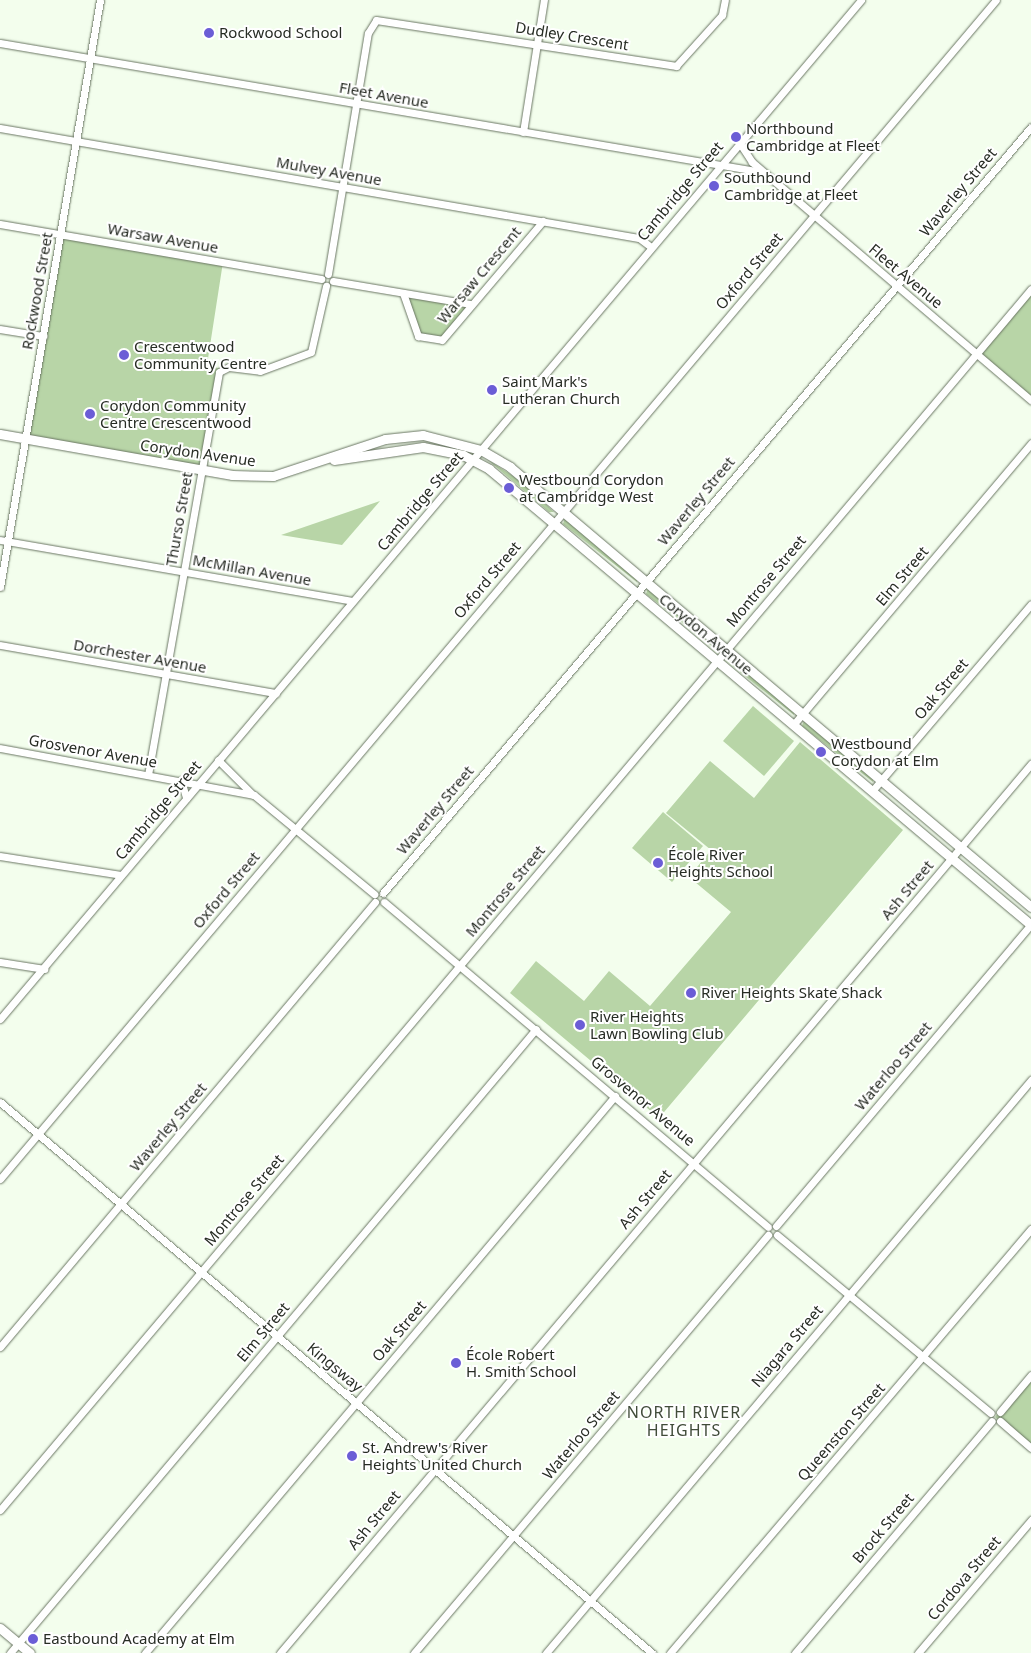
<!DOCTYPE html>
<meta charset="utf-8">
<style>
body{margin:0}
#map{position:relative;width:1031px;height:1653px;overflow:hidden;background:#f3feed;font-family:"Noto Sans",sans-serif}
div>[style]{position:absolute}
.green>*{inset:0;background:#b8d5a7}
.roads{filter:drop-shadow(0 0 1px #6a7663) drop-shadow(0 0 1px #6a7663)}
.minor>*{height:7px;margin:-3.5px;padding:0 3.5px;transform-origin:3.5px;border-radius:3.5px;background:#fff}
.major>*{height:9px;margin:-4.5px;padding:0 4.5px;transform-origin:4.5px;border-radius:4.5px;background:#fff}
.dots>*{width:14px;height:14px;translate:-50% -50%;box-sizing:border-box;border:2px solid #fff;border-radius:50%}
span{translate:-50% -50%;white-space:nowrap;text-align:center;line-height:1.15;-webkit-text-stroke:4px #fff;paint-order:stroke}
.poi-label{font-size:15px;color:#272c24}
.left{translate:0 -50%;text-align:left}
.street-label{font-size:15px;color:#272c24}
.neighbourhood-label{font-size:16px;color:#414c3a;letter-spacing:1px}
</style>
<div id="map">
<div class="green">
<div style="clip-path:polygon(60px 234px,223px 262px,207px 365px,221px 369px,201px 470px,25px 439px)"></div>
<div style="clip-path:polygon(1031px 289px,1031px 400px,976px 354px)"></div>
<div style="clip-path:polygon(403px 293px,471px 304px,442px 340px,418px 336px)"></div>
<div style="clip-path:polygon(488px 460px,518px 479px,554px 512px,549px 512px)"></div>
<div style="clip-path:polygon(380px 501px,342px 545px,281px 535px)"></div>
<div style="clip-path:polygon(565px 518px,637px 580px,637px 582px,563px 524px)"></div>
<div style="clip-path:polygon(648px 588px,718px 648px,717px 650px,646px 594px)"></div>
<div style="clip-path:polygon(728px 656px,794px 711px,794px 715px,726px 661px)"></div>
<div style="clip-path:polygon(753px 706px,794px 741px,764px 776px,723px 741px)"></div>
<div style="clip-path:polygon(804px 721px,873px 778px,873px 782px,802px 726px)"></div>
<div style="clip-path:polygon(800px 742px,903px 830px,659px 1118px,510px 993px,536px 961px,584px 1001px,609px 971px,650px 1006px,731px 912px,689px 877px,711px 850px,666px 813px,710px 761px,754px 798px)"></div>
<div style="clip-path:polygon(663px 812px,703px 846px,672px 882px,632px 848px)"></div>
<div style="clip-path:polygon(1031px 1375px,1031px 1448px,995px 1417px)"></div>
</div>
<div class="roads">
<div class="minor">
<div style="left:0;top:43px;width:774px;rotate:9.6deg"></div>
<div style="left:0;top:128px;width:648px;rotate:9.77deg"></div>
<div style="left:639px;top:238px;width:15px;rotate:37deg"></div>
<div style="left:523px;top:132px;width:134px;rotate:-81deg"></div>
<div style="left:739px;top:142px;width:24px;rotate:57deg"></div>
<div style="left:752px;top:162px;width:367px;rotate:40.5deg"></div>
<div style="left:0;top:224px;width:326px;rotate:9.7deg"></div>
<div style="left:328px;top:274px;width:244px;rotate:-80.6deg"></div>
<div style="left:368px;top:33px;width:15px;rotate:-58deg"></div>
<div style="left:376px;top:20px;width:304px;rotate:8.7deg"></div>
<div style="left:676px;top:66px;width:69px;rotate:-48deg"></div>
<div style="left:722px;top:15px;width:15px;rotate:-79deg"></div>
<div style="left:333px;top:281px;width:140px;rotate:9.5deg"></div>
<div style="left:403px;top:293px;width:46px;rotate:70.8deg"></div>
<div style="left:418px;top:336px;width:24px;rotate:9deg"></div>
<div style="left:442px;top:340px;width:156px;rotate:-49.7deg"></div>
<div style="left:0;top:329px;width:44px;rotate:9.2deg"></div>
<div style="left:0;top:540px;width:357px;rotate:9.8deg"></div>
<div style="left:0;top:587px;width:595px;rotate:-80.33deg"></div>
<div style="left:0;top:645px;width:280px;rotate:9.9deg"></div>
<div style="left:793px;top:725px;width:369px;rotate:-49.8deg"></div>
<div style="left:0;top:748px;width:258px;rotate:10.5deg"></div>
<div style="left:254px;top:795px;width:156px;rotate:39.5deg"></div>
<div style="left:218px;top:760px;width:49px;rotate:45deg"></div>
<div style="left:148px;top:775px;width:409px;rotate:-80deg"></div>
<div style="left:219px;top:372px;width:11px;rotate:-27deg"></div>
<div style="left:229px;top:367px;width:31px;rotate:7deg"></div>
<div style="left:260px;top:371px;width:54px;rotate:-20.4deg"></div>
<div style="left:311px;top:352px;width:68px;rotate:-77.2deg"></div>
<div style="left:181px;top:780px;width:19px;rotate:74deg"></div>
<div style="left:872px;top:791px;width:245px;rotate:-49.6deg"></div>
<div style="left:0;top:856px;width:122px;rotate:8.9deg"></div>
<div style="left:383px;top:893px;width:1003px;rotate:-49.77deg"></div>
<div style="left:384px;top:902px;width:503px;rotate:40.24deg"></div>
<div style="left:0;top:962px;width:45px;rotate:9deg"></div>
<div style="left:0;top:1019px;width:1334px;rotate:-49.8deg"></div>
<div style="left:0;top:1102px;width:854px;rotate:40.2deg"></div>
<div style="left:0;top:1179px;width:1543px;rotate:-49.81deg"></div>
<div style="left:776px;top:1226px;width:395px;rotate:-49.8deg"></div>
<div style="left:777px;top:1235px;width:278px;rotate:39.8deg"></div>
<div style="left:0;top:1347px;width:582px;rotate:-49.88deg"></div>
<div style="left:1000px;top:1412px;width:48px;rotate:-50deg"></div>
<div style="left:1000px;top:1421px;width:41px;rotate:41.1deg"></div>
<div style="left:0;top:1510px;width:1598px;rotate:-49.82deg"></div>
<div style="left:10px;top:1653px;width:816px;rotate:-49.87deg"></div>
<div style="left:145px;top:1653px;width:729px;rotate:-49.84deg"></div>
<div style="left:280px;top:1653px;width:1164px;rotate:-49.81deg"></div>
<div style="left:414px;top:1653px;width:548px;rotate:-49.74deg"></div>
<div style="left:546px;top:1653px;width:751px;rotate:-49.75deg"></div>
<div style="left:670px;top:1653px;width:557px;rotate:-49.59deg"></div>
<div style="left:795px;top:1653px;width:304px;rotate:-49.7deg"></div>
<div style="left:918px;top:1653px;width:175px;rotate:-49.6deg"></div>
</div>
<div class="major">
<div style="left:0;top:434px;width:236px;rotate:10deg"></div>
<div style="left:232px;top:475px;width:41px;rotate:1.4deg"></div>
<div style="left:273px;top:476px;width:118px;rotate:-18.3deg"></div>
<div style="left:385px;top:439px;width:38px;rotate:-6deg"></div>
<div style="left:423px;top:435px;width:60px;rotate:14.5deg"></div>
<div style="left:481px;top:450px;width:34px;rotate:30deg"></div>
<div style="left:510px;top:467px;width:682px;rotate:40.18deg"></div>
<div style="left:334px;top:460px;width:90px;rotate:-8.3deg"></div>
<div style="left:423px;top:447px;width:41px;rotate:11.3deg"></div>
<div style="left:463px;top:455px;width:30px;rotate:28deg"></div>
<div style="left:489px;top:469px;width:708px;rotate:40.07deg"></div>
<div style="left:0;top:1628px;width:39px;rotate:40deg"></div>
</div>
</div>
<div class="dots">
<div style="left:209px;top:33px;background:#6b5dd6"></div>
<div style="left:736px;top:137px;background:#6b5dd6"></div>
<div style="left:714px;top:186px;background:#6b5dd6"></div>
<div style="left:124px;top:355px;background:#6b5dd6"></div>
<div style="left:492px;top:390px;background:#6b5dd6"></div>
<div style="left:90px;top:414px;background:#6b5dd6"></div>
<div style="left:509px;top:488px;background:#6b5dd6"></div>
<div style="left:821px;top:752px;background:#6b5dd6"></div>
<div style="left:658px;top:863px;background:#6b5dd6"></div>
<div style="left:691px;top:993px;background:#6b5dd6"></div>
<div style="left:580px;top:1025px;background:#6b5dd6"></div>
<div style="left:456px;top:1363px;background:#6b5dd6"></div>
<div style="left:352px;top:1456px;background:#6b5dd6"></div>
<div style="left:33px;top:1639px;background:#6b5dd6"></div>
</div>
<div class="poi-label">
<span class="left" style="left:219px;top:33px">Rockwood School</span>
<span class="left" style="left:746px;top:137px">Northbound<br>Cambridge at Fleet</span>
<span class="left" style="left:724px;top:186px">Southbound<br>Cambridge at Fleet</span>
<span class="left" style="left:134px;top:355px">Crescentwood<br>Community Centre</span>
<span class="left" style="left:502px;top:390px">Saint Mark's<br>Lutheran Church</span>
<span class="left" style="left:100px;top:414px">Corydon Community<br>Centre Crescentwood</span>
<span class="left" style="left:519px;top:488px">Westbound Corydon<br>at Cambridge West</span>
<span class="left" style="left:831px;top:752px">Westbound<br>Corydon at Elm</span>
<span class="left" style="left:668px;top:863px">École River<br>Heights School</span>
<span class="left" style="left:701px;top:993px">River Heights Skate Shack</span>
<span class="left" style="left:590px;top:1025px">River Heights<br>Lawn Bowling Club</span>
<span class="left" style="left:466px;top:1363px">École Robert<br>H. Smith School</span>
<span class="left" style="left:362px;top:1456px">St. Andrew's River<br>Heights United Church</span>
<span class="left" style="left:43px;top:1639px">Eastbound Academy at Elm</span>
</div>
<div class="street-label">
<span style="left:572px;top:36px;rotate:9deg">Dudley Crescent</span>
<span style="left:384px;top:95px;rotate:10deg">Fleet Avenue</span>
<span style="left:329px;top:171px;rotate:10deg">Mulvey Avenue</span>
<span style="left:680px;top:191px;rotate:-50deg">Cambridge Street</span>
<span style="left:958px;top:192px;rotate:-50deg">Waverley Street</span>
<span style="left:163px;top:238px;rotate:10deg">Warsaw Avenue</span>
<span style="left:749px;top:271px;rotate:-50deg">Oxford Street</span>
<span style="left:479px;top:275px;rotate:-50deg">Warsaw Crescent</span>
<span style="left:906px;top:276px;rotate:40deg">Fleet Avenue</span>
<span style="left:37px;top:291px;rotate:-80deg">Rockwood Street</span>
<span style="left:198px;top:453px;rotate:8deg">Corydon Avenue</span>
<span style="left:420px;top:501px;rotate:-50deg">Cambridge Street</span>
<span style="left:696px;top:501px;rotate:-50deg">Waverley Street</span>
<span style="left:179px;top:519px;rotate:-80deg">Thurso Street</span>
<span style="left:252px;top:570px;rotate:10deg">McMillan Avenue</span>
<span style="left:902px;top:576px;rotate:-50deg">Elm Street</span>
<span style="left:487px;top:580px;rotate:-50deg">Oxford Street</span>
<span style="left:766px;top:581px;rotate:-50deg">Montrose Street</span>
<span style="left:706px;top:634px;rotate:40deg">Corydon Avenue</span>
<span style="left:140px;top:656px;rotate:10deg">Dorchester Avenue</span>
<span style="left:941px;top:689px;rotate:-50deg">Oak Street</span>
<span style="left:93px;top:751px;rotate:10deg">Grosvenor Avenue</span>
<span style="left:158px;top:810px;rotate:-50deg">Cambridge Street</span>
<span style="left:435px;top:810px;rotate:-50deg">Waverley Street</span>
<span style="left:226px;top:890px;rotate:-50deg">Oxford Street</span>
<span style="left:907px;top:890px;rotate:-50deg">Ash Street</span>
<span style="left:505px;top:891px;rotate:-50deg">Montrose Street</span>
<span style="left:893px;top:1066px;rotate:-50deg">Waterloo Street</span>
<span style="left:643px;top:1101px;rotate:40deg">Grosvenor Avenue</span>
<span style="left:168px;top:1127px;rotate:-50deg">Waverley Street</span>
<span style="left:645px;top:1199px;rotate:-50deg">Ash Street</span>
<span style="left:244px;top:1200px;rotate:-50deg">Montrose Street</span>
<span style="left:399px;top:1331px;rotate:-50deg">Oak Street</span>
<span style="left:263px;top:1332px;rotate:-50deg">Elm Street</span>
<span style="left:787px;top:1346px;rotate:-50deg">Niagara Street</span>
<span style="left:335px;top:1367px;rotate:40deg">Kingsway</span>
<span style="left:841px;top:1432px;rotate:-49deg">Queenston Street</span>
<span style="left:581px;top:1435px;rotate:-50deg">Waterloo Street</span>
<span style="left:374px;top:1520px;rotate:-50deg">Ash Street</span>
<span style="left:883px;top:1528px;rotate:-50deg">Brock Street</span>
<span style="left:964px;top:1578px;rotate:-50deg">Cordova Street</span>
</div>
<div class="neighbourhood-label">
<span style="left:684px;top:1421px">NORTH RIVER<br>HEIGHTS</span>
</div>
</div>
